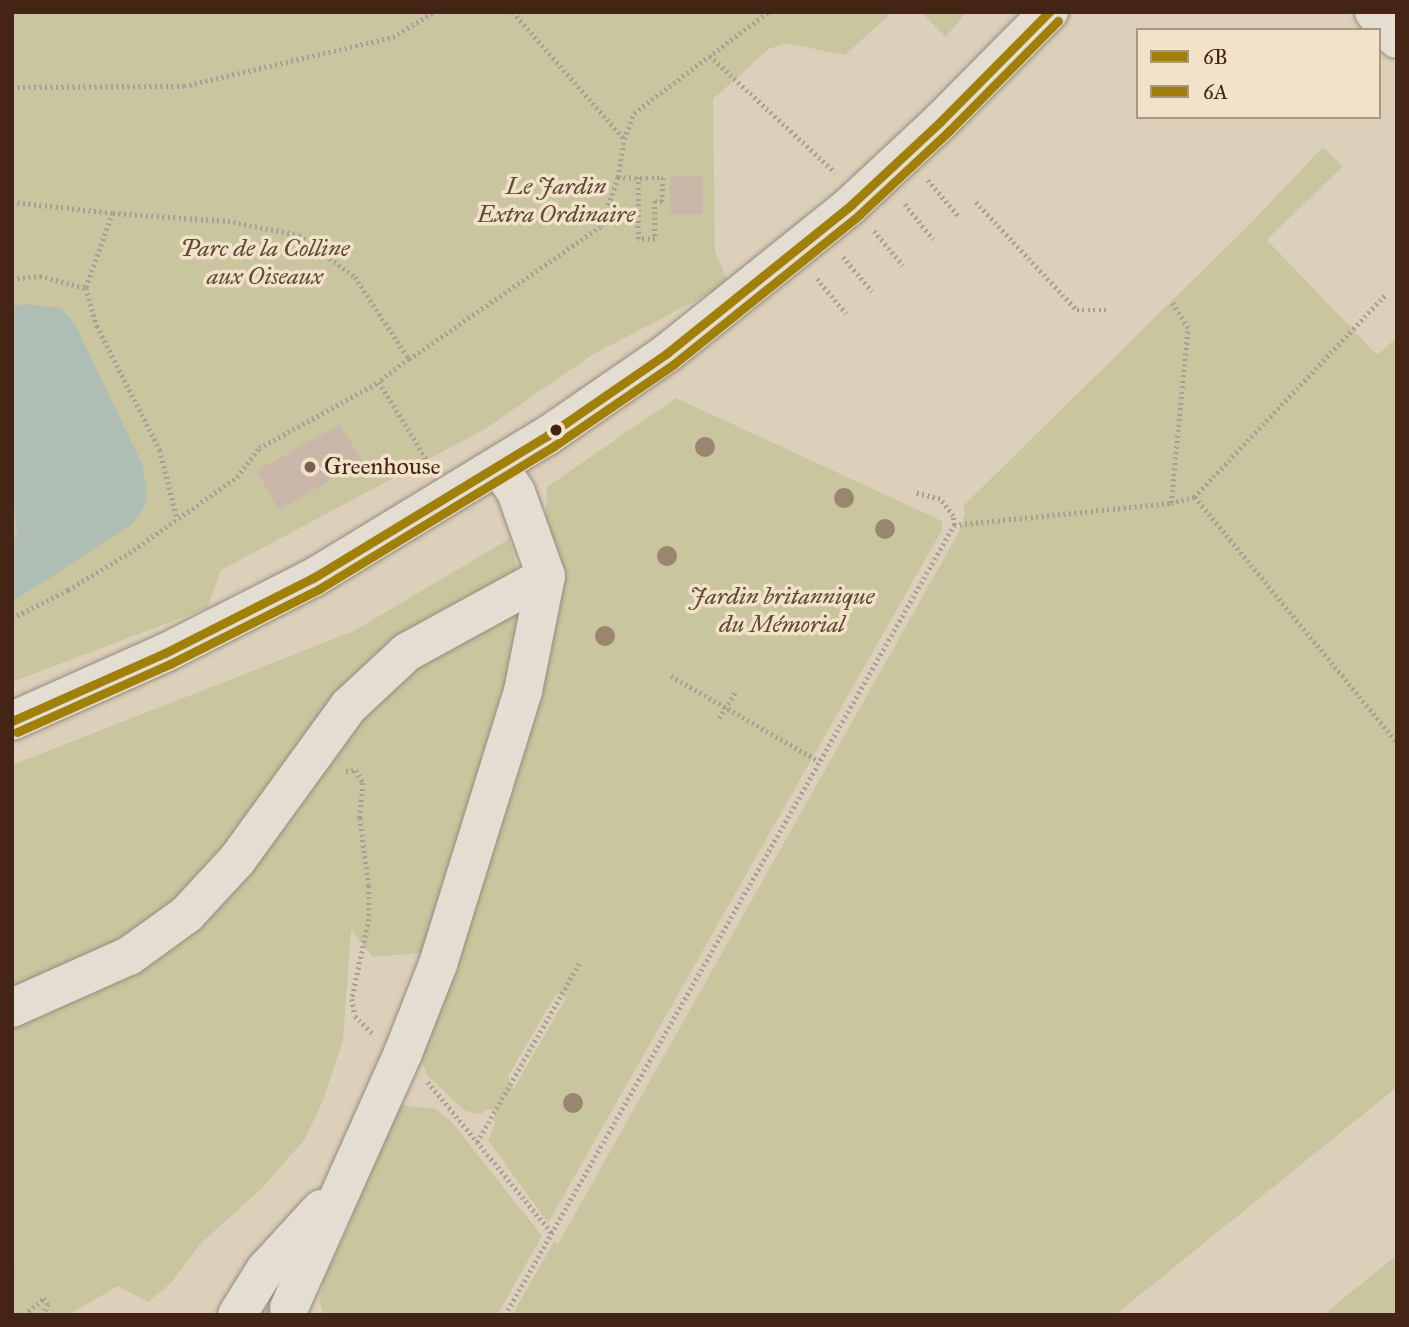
<!DOCTYPE html>
<meta charset="utf-8">
<style>
body{margin:0}
#map{position:relative;width:1409px;height:1327px;overflow:hidden;background:#dcd0ba;font-family:"IM FELL Great Primer",serif}
div>[style]{position:absolute}
.green>*{inset:0;background:#c9c59e}
.water>*{inset:0;background:#aebeb4}
.building>*{inset:0;background:#cab7aa}
.path>*{height:4.5px;margin-top:-2.25px;transform-origin:0;background:repeating-linear-gradient(90deg,#a69f95 0 2px,transparent 0 5.5px)}
.roads{filter:drop-shadow(0 0 2px #968b7d) drop-shadow(0 0 2px #968b7d)}
.minor>*{height:38px;margin:-19px;padding:0 19px;transform-origin:19px;border-radius:19px;background:#e3ddd2}
.bus-1>*{height:9px;margin:-4.5px;padding:0 4.5px;transform-origin:4.5px;border-radius:4.5px;background:#a1800a}
.bus-2>*{height:9px;margin:-4.5px;padding:0 4.5px;transform-origin:4.5px;border-radius:4.5px;background:#a1800a}
.trees>*{width:20px;height:20px;margin:-10px;border-radius:50%;background:#98866f}
.dots>*{width:19px;height:19px;translate:-50% -50%;box-sizing:border-box;border:4px solid #f1e2c9;border-radius:50%}
span{translate:-50% -50%;white-space:nowrap;text-align:center;line-height:1.15;-webkit-text-stroke:7px #f1e2c9;paint-order:stroke}
.park-label{font-size:24px;color:#604a32;font-style:italic}
.poi-label{font-size:24px;color:#432415}
.left{translate:0 -50%;text-align:left}
.frame{position:absolute;inset:0;border:14px solid #432415;pointer-events:none}
.legend{position:absolute;left:1136px;top:28px;width:245px;height:91px;box-sizing:border-box;background:#f1e2c9;border:2px solid #ab9681;margin:0;padding:9px 12px;list-style:none;font-size:21px;color:#432415}
.legend li{display:flex;align-items:center;gap:14px;height:35px}
.legend b{width:35px;border:2px solid #ab9681}
</style>
<div id="map">
<div class="green">
<div style="clip-path:polygon(12px 12px,892px 12px,845px 55px,785px 43px,769px 49px,713px 99px,715px 252px,729px 283px,592px 355px,485px 429px,221px 570px,207px 608px,12px 682px)"></div>
<div style="clip-path:polygon(921px 12px,967px 12px,945px 37px)"></div>
<div style="clip-path:polygon(1323px 147px,1343px 166px,1267px 240px,1377px 355px,1397px 337px,1397px 1087px,1115px 1315px,512px 1315px,554px 1242px,558px 1244px,959px 532px,965px 513px,963px 506px,1251px 223px)"></div>
<div style="clip-path:polygon(evenodd,676px 398px,942px 521px,942px 530px,548px 1223px,488px 1140px,494px 1126px,495px 1110px,487px 1109px,481px 1114px,465px 1111px,427px 1075px,420px 1056px,553px 541px,546px 516px,547px 487px,676px 398px,557px 993px,566px 998px,513px 1090px,508px 1076px,557px 993px)"></div>
<div style="clip-path:polygon(509px 539px,519px 575px,448px 610px,163px 922px,12px 994px,12px 765px,354px 631px)"></div>
<div style="clip-path:polygon(530px 598px,434px 955px,418px 953px,373px 957px,351px 930px,343px 1040px,323px 1100px,305px 1139px,264px 1186px,201px 1243px,171px 1283px,148px 1302px,118px 1286px,68px 1315px,12px 1315px,12px 1014px,134px 965px,344px 735px,409px 672px)"></div>
<div style="clip-path:polygon(391px 1104px,435px 1109px,450px 1120px,542px 1236px,497px 1315px,323px 1315px,320px 1304px,323px 1280px,351px 1221px,360px 1167px)"></div>
<div style="clip-path:polygon(1397px 1255px,1397px 1315px,1323px 1315px)"></div>
</div>
<div class="water">
<div style="clip-path:polygon(24px 304px,60px 308px,75px 324px,143px 466px,147px 493px,144px 507px,131px 525px,12px 602px,12px 542px,17px 535px,12px 480px,12px 307px)"></div>
</div>
<div class="building">
<div style="clip-path:polygon(670px 176px,703px 177px,702px 214px,669px 214px)"></div>
<div style="clip-path:polygon(340px 424px,362px 462px,279px 510px,257px 471px)"></div>
<div style="clip-path:polygon(272px 1303px,299px 1311px,309px 1315px,256px 1315px)"></div>
</div>
<div class="path">
<div style="left:513px;top:12px;width:169px;rotate:48.8deg"></div>
<div style="left:710px;top:56px;width:171px;rotate:42.9deg"></div>
<div style="left:12px;top:87px;width:172px;rotate:-0.3deg"></div>
<div style="left:184px;top:86px;width:215px;rotate:-13.2deg"></div>
<div style="left:393px;top:37px;width:48px;rotate:-31.4deg"></div>
<div style="left:618px;top:177px;width:28px;rotate:2deg"></div>
<div style="left:646px;top:178px;width:17px"></div>
<div style="left:663px;top:178px;width:24px;rotate:92deg"></div>
<div style="left:662px;top:202px;width:7px;rotate:-172deg"></div>
<div style="left:655px;top:201px;width:38px;rotate:90deg"></div>
<div style="left:655px;top:239px;width:17px;rotate:180deg"></div>
<div style="left:638px;top:239px;width:62px;rotate:-90deg"></div>
<div style="left:928px;top:180px;width:48px;rotate:50deg"></div>
<div style="left:12px;top:202px;width:102px;rotate:6.2deg"></div>
<div style="left:113px;top:213px;width:115px;rotate:4deg"></div>
<div style="left:228px;top:221px;width:72px;rotate:11.2deg"></div>
<div style="left:299px;top:235px;width:70px;rotate:36.9deg"></div>
<div style="left:355px;top:277px;width:98px;rotate:56.6deg"></div>
<div style="left:409px;top:359px;width:234px;rotate:-34.7deg"></div>
<div style="left:601px;top:226px;width:52px;rotate:-70.9deg"></div>
<div style="left:618px;top:177px;width:38px;rotate:-81deg"></div>
<div style="left:624px;top:139px;width:28px;rotate:-69deg"></div>
<div style="left:634px;top:113px;width:168px;rotate:-37deg"></div>
<div style="left:976px;top:202px;width:148px;rotate:46.9deg"></div>
<div style="left:1077px;top:310px;width:33px"></div>
<div style="left:905px;top:204px;width:45px;rotate:51.3deg"></div>
<div style="left:113px;top:213px;width:80px;rotate:109.8deg"></div>
<div style="left:86px;top:288px;width:40px;rotate:74deg"></div>
<div style="left:97px;top:326px;width:139px;rotate:63.1deg"></div>
<div style="left:160px;top:450px;width:70px;rotate:76deg"></div>
<div style="left:874px;top:231px;width:45px;rotate:49.5deg"></div>
<div style="left:843px;top:257px;width:45px;rotate:49.5deg"></div>
<div style="left:12px;top:279px;width:28px;rotate:-6deg"></div>
<div style="left:40px;top:276px;width:48px;rotate:14.6deg"></div>
<div style="left:817px;top:279px;width:45px;rotate:49.5deg"></div>
<div style="left:1385px;top:296px;width:277px;rotate:133.4deg"></div>
<div style="left:1195px;top:497px;width:318px;rotate:50.5deg"></div>
<div style="left:409px;top:359px;width:38px;rotate:143deg"></div>
<div style="left:379px;top:382px;width:97px;rotate:58.4deg"></div>
<div style="left:1171px;top:503px;width:176px;rotate:-84.5deg"></div>
<div style="left:1188px;top:328px;width:32px;rotate:-122deg"></div>
<div style="left:954px;top:525px;width:218px;rotate:-5.8deg"></div>
<div style="left:1171px;top:503px;width:25px;rotate:-14deg"></div>
<div style="left:12px;top:618px;width:63px;rotate:-26.6deg"></div>
<div style="left:68px;top:590px;width:71px;rotate:-31.2deg"></div>
<div style="left:129px;top:553px;width:132px;rotate:-35.1deg"></div>
<div style="left:237px;top:477px;width:36px;rotate:-53deg"></div>
<div style="left:259px;top:448px;width:137px;rotate:-28.8deg"></div>
<div style="left:671px;top:676px;width:171px;rotate:29.9deg"></div>
<div style="left:719px;top:718px;width:31px;rotate:-58deg"></div>
<div style="left:346px;top:771px;width:10px;rotate:-6deg"></div>
<div style="left:356px;top:770px;width:15px;rotate:62deg"></div>
<div style="left:363px;top:783px;width:35px;rotate:95deg"></div>
<div style="left:360px;top:818px;width:69px;rotate:82.5deg"></div>
<div style="left:369px;top:886px;width:33px;rotate:90deg"></div>
<div style="left:369px;top:919px;width:82px;rotate:102deg"></div>
<div style="left:352px;top:999px;width:17px;rotate:80deg"></div>
<div style="left:355px;top:1016px;width:24px;rotate:45deg"></div>
<div style="left:428px;top:1082px;width:195px;rotate:50.6deg"></div>
<div style="left:477px;top:1142px;width:207px;rotate:-60.2deg"></div>
<div style="left:12px;top:1267px;width:10px;rotate:90deg"></div>
<div style="left:24px;top:1315px;width:26px;rotate:-40deg"></div>
<div style="left:44px;top:1298px;width:7px;rotate:56deg"></div>
<div style="left:48px;top:1304px;width:12px;rotate:114deg"></div>
<div style="left:505px;top:1315px;width:909px;rotate:-60.39deg"></div>
<div style="left:954px;top:525px;width:9px;rotate:-96deg"></div>
<div style="left:953px;top:516px;width:21px;rotate:-127deg"></div>
<div style="left:940px;top:499px;width:25px;rotate:-166deg"></div>
</div>
<div class="roads">
<div class="minor">
<div style="left:1374px;top:12px;width:35px;rotate:50deg"></div>
<div style="left:12px;top:721px;width:167px;rotate:-24deg"></div>
<div style="left:165px;top:653px;width:166px;rotate:-26.9deg"></div>
<div style="left:313px;top:578px;width:274px;rotate:-31.3deg"></div>
<div style="left:547px;top:436px;width:145px;rotate:-34.6deg"></div>
<div style="left:666px;top:354px;width:238px;rotate:-38.8deg"></div>
<div style="left:851px;top:205px;width:122px;rotate:-43deg"></div>
<div style="left:940px;top:122px;width:155px;rotate:-45.3deg"></div>
<div style="left:12px;top:1008px;width:128px;rotate:-24deg"></div>
<div style="left:129px;top:956px;width:72px;rotate:-35.9deg"></div>
<div style="left:187px;top:914px;width:74px;rotate:-47.2deg"></div>
<div style="left:237px;top:860px;width:190px;rotate:-54deg"></div>
<div style="left:349px;top:706px;width:79px;rotate:-43deg"></div>
<div style="left:407px;top:652px;width:158px;rotate:-28.7deg"></div>
<div style="left:289px;top:1308px;width:279px;rotate:-65.9deg"></div>
<div style="left:403px;top:1053px;width:96px;rotate:-68.5deg"></div>
<div style="left:438px;top:964px;width:286px;rotate:-72.7deg"></div>
<div style="left:523px;top:691px;width:117px;rotate:-78.7deg"></div>
<div style="left:546px;top:576px;width:89px;rotate:-109.7deg"></div>
<div style="left:516px;top:492px;width:30px;rotate:-124deg"></div>
<div style="left:237px;top:1315px;width:53px;rotate:-58.1deg"></div>
<div style="left:265px;top:1270px;width:83px;rotate:-47.4deg"></div>
</div>
</div>
<div class="bus-1">
<div style="left:12px;top:721px;width:167px;rotate:-24deg"></div>
<div style="left:165px;top:653px;width:166px;rotate:-26.9deg"></div>
<div style="left:313px;top:578px;width:274px;rotate:-31.3deg"></div>
<div style="left:547px;top:436px;width:145px;rotate:-34.6deg"></div>
<div style="left:666px;top:354px;width:238px;rotate:-38.8deg"></div>
<div style="left:851px;top:205px;width:122px;rotate:-43deg"></div>
<div style="left:940px;top:122px;width:155px;rotate:-45.3deg"></div>
</div>
<div class="bus-2">
<div style="left:17px;top:732px;width:167px;rotate:-24deg"></div>
<div style="left:170px;top:664px;width:167px;rotate:-26.7deg"></div>
<div style="left:319px;top:589px;width:275px;rotate:-31.3deg"></div>
<div style="left:554px;top:446px;width:145px;rotate:-34.3deg"></div>
<div style="left:674px;top:364px;width:238px;rotate:-38.8deg"></div>
<div style="left:859px;top:215px;width:123px;rotate:-43deg"></div>
<div style="left:949px;top:131px;width:155px;rotate:-45.3deg"></div>
</div>
<div class="trees">
<div style="left:705px;top:447px"></div>
<div style="left:844px;top:498px"></div>
<div style="left:885px;top:529px"></div>
<div style="left:667px;top:556px"></div>
<div style="left:605px;top:636px"></div>
<div style="left:573px;top:1103px"></div>
</div>
<div class="dots">
<div style="left:556px;top:430px;background:#432415"></div>
<div style="left:310px;top:467px;background:#79604f"></div>
</div>
<div class="park-label">
<span style="left:556px;top:201px">Le Jardin<br>Extra Ordinaire</span>
<span style="left:265px;top:263px">Parc de la Colline<br>aux Oiseaux</span>
<span style="left:782px;top:611px">Jardin britannique<br>du Mémorial</span>
</div>
<div class="poi-label">
<span class="left" style="left:324px;top:467px">Greenhouse</span>
</div>
<div class="frame"></div>
<ul class="legend">
<li><b style="height:9px;background:#a1800a"></b>6B</li>
<li><b style="height:9px;background:#a1800a"></b>6A</li>
</ul>
</div>
